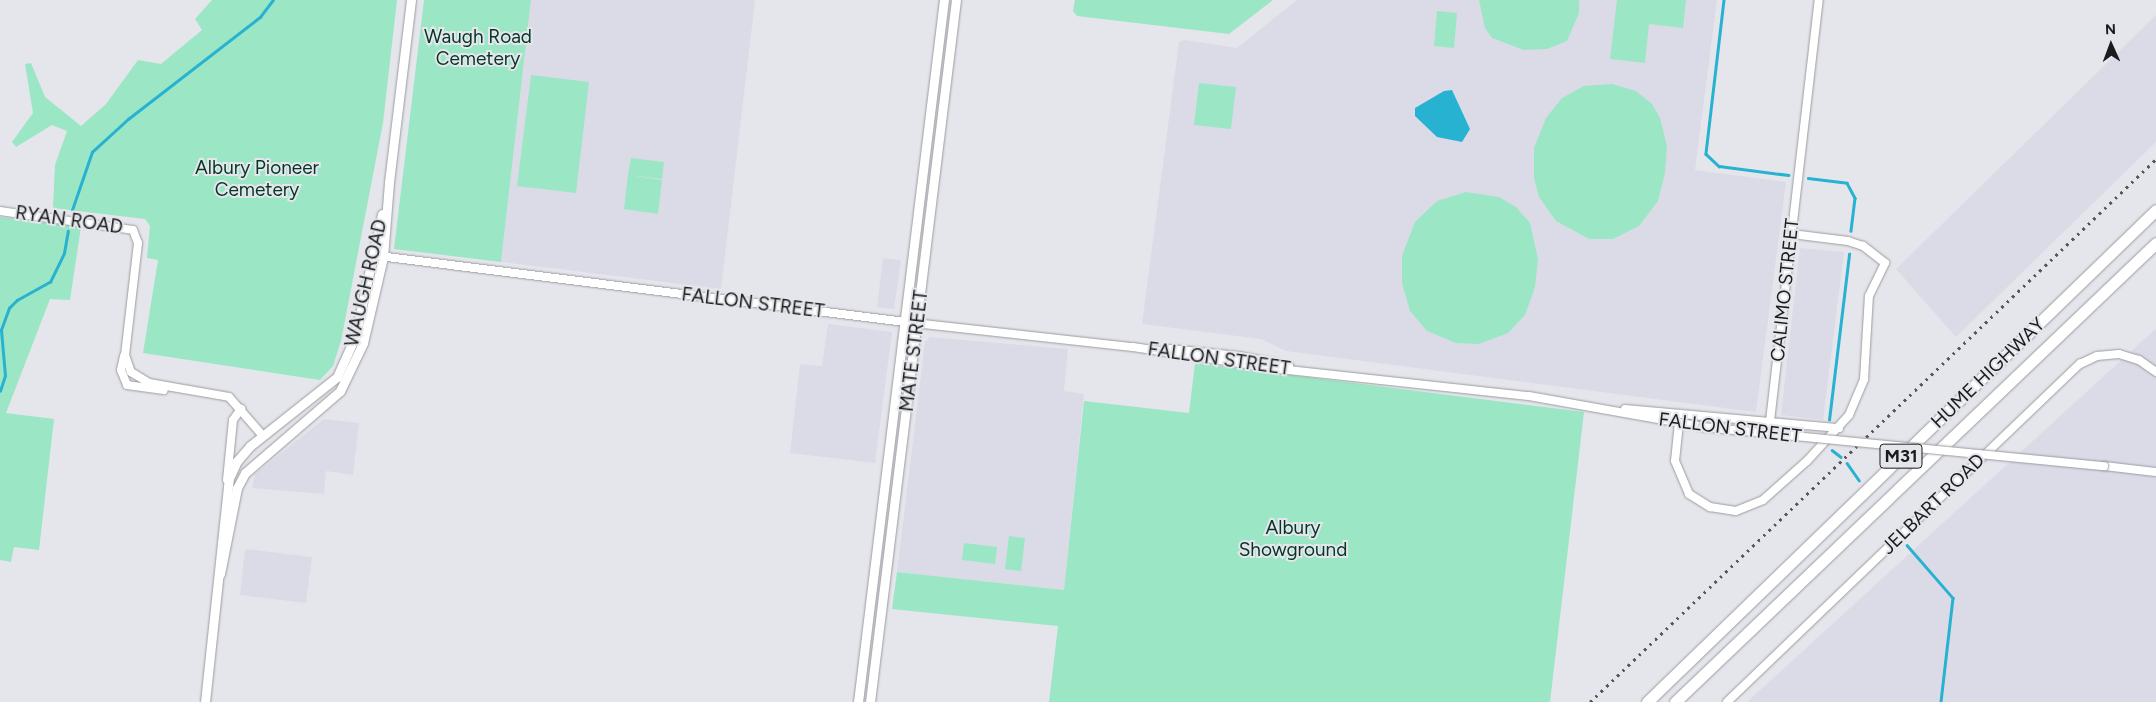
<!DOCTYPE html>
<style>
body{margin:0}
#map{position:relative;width:2156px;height:702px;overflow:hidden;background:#e5e6eb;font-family:Figtree,sans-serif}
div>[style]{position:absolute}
.built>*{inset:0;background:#dbdbe8}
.green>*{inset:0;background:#9be6c4}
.water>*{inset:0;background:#28b2d1}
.stream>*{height:2.5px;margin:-1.25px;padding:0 1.25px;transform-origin:1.25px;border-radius:1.25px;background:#28b2d1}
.roads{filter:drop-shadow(0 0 1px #9a9ba0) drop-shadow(0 0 1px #9a9ba0)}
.tertiary>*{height:8px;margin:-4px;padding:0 4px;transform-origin:4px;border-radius:4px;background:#fff}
.secondary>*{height:9px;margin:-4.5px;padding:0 4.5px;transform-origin:4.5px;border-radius:4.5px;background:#fff}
.motorway>*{height:11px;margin:-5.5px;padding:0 5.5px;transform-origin:5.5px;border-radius:5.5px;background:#fff}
.rail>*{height:2.5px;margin-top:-1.25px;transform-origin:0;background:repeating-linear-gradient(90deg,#57575a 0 2.5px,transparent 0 7.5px)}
.bridges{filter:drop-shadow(0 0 1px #9a9ba0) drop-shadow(0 0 1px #9a9ba0)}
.tertiary-bridge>*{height:8px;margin:-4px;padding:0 4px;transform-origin:4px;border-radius:4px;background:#fff}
span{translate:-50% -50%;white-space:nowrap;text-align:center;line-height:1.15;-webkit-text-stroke:4px #e5e6eb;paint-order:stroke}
.shield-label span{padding:1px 4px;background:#e5e6eb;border:1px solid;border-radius:4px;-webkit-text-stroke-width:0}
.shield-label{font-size:18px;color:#1b1b1d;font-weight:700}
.park-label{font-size:19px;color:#043625}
.street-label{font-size:19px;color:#1b1b1d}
.north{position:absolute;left:2086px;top:20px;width:50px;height:50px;-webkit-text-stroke:4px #e5e6eb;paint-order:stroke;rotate:358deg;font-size:14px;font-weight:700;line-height:20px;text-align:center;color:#1b1b1d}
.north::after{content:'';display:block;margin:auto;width:18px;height:22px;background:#1b1b1d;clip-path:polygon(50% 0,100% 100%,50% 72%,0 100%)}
</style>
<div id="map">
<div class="built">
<div style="clip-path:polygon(531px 0,755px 0,721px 289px,501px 262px)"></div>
<div style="clip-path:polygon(1297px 0,1717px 0,1695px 170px,1786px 182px,1756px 412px,1286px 351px,1261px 339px,1142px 324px,1179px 42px,1185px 40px,1237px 48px)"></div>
<div style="clip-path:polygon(2156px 15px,2156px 142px,1956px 337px,1896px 269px)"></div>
<div style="clip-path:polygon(1800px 248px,1844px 252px,1823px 420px,1781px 415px)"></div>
<div style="clip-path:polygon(883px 258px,901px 260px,894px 309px,877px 307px)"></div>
<div style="clip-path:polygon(828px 324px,892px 332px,875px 463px,790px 453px,800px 364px,822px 366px)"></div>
<div style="clip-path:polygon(2156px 329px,2156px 702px,1747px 702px,2152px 332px)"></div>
<div style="clip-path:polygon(930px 337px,1068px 349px,1064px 391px,1084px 394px,1064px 590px,897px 572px,925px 342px)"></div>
<div style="clip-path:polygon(324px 419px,359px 423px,353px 475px,326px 471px,324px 494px,252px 488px,255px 474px)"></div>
<div style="clip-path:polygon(245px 549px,312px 557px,306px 603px,240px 595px)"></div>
</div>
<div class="green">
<div style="clip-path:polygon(212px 0,397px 0,383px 123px,341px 341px,333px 366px,320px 380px,143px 353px,158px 260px,147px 258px,150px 226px,145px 219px,53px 208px,55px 165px,67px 131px,52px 125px,16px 147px,12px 142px,33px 113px,25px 64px,31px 63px,45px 97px,81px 126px,106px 104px,138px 60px,161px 64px,202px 30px,195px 19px)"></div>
<div style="clip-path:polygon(424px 0,531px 0,501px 262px,394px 249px)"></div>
<div style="clip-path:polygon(1075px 0,1273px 0,1229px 34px,1077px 16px,1073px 11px)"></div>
<div style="clip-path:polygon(1479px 0,1579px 0,1579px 13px,1567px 41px,1547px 49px,1524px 50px,1492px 38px,1485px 28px)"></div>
<div style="clip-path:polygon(1617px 0,1686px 0,1683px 28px,1649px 24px,1645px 63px,1610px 59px)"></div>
<div style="clip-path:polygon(1437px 11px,1457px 13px,1454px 48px,1434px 46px)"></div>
<div style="clip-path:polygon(531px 75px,589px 82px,576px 193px,517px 186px)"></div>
<div style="clip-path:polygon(1199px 83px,1236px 87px,1231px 129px,1194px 125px)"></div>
<div style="clip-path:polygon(1612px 84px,1636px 91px,1652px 104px,1660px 118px,1667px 146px,1665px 173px,1658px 201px,1639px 226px,1613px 239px,1589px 239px,1556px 221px,1539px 197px,1534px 178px,1534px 148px,1546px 118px,1562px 98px,1584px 86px)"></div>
<div style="clip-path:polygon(631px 158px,664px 162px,662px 179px,628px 175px)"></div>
<div style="clip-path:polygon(628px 175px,662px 180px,658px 214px,624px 209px)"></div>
<div style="clip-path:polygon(1466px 192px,1499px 197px,1516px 207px,1530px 223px,1538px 259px,1535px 287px,1525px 315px,1508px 333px,1479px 344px,1456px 343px,1427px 331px,1410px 311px,1402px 283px,1402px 256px,1415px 222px,1437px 201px)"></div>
<div style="clip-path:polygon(0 217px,81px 227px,70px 300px,50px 299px,6px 413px,54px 419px,39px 550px,14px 547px,11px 562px,0 560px)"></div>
<div style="clip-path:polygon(1195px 363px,1584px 412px,1550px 702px,1049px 702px,1058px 626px,892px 609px,897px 572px,1064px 590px,1084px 401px,1189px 413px)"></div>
<div style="clip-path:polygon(1009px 536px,1025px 538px,1021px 571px,1005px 569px)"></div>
<div style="clip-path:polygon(964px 543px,997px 547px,995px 564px,962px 560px)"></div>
</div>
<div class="water">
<div style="clip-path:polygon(1452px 90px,1470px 129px,1462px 142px,1437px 137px,1415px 116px,1415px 108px,1444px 91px)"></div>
</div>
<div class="stream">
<div style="left:1724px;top:0;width:155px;rotate:96.7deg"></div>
<div style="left:1706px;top:154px;width:18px;rotate:43deg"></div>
<div style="left:1719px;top:166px;width:70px;rotate:7.4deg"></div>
<div style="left:1808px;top:178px;width:39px;rotate:7deg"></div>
<div style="left:1847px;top:183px;width:17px;rotate:62deg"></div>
<div style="left:1855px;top:198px;width:33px;rotate:97deg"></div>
<div style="left:72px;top:210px;width:61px;rotate:-71deg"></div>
<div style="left:92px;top:152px;width:49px;rotate:-42.5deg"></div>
<div style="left:128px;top:119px;width:167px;rotate:-37.7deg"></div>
<div style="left:260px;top:17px;width:21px;rotate:-53deg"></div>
<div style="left:0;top:391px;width:16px;rotate:-72deg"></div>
<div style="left:5px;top:376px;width:46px;rotate:-95deg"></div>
<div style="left:1px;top:330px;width:23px;rotate:-70deg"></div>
<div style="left:9px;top:308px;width:11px;rotate:-45deg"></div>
<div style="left:17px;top:300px;width:38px;rotate:-29deg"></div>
<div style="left:50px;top:282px;width:32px;rotate:-64deg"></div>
<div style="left:64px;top:253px;width:22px;rotate:-80deg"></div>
<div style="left:1829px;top:420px;width:167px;rotate:-83.1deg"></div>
<div style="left:1832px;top:450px;width:11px;rotate:38deg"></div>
<div style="left:1847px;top:463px;width:21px;rotate:55deg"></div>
<div style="left:1907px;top:545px;width:70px;rotate:49deg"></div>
<div style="left:1953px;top:598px;width:105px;rotate:96.6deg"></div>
</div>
<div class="roads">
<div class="tertiary">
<div style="left:0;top:211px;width:134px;rotate:8.1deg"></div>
<div style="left:133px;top:230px;width:14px;rotate:69deg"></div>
<div style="left:138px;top:243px;width:113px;rotate:96.6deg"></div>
<div style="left:125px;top:355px;width:18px;rotate:71deg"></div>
<div style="left:131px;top:372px;width:21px;rotate:31deg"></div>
<div style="left:149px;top:383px;width:81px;rotate:9.9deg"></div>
<div style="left:229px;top:397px;width:52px;rotate:48.9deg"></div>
<div style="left:379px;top:256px;width:530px;rotate:7.15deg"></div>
<div style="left:905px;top:322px;width:229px;rotate:6.3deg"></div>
<div style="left:1133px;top:347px;width:148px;rotate:8.6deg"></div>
<div style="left:1279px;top:369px;width:251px;rotate:6.2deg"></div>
<div style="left:1529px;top:396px;width:177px;rotate:10.1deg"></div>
<div style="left:1170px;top:349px;width:69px;rotate:5.8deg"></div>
<div style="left:1239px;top:356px;width:51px;rotate:11.3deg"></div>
<div style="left:124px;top:356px;width:14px;rotate:102deg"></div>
<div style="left:121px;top:370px;width:16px;rotate:68deg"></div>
<div style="left:127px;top:385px;width:37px;rotate:8deg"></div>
<div style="left:1625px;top:409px;width:215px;rotate:5.1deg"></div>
<div style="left:1770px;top:421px;width:424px;rotate:-83.4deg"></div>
<div style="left:1679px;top:423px;width:38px;rotate:96deg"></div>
<div style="left:1675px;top:461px;width:36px;rotate:67deg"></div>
<div style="left:1689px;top:494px;width:25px;rotate:32deg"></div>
<div style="left:1710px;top:507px;width:26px;rotate:9deg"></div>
<div style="left:1736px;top:511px;width:29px;rotate:-22deg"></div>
<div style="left:1763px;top:500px;width:59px;rotate:-41.6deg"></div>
<div style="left:1807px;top:461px;width:62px;rotate:-47.6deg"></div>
<div style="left:1849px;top:415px;width:39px;rotate:-67deg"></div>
<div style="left:1864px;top:379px;width:83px;rotate:-86.6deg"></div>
<div style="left:1869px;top:296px;width:37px;rotate:-64deg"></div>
<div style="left:1885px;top:263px;width:28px;rotate:-142deg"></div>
<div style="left:1863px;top:246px;width:16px;rotate:-162deg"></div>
<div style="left:1848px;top:241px;width:57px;rotate:-173deg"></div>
<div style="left:2104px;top:466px;width:52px;rotate:6.6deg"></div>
<div style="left:227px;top:480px;width:60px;rotate:-84.3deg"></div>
<div style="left:233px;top:420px;width:14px;rotate:-54deg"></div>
<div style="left:1727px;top:702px;width:489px;rotate:-43.8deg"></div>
<div style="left:2080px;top:364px;width:19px;rotate:-25deg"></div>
<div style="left:2097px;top:356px;width:22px;rotate:-5deg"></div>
<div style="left:2119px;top:354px;width:21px;rotate:17deg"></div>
<div style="left:2139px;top:360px;width:21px;rotate:35deg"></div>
</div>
<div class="secondary">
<div style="left:220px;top:574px;width:88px;rotate:-78.8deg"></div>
<div style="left:237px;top:488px;width:17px;rotate:-62deg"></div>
<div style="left:245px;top:473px;width:125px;rotate:-40.8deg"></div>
<div style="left:340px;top:391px;width:53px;rotate:-64.4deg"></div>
<div style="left:363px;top:343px;width:88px;rotate:-76.9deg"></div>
<div style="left:383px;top:257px;width:75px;rotate:-85.4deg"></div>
<div style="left:389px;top:182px;width:183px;rotate:-83.1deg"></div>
<div style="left:205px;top:702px;width:225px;rotate:-83.9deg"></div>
<div style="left:229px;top:478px;width:19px;rotate:-65deg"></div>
<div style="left:237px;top:461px;width:20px;rotate:-49deg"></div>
<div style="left:250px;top:446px;width:111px;rotate:-38.4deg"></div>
<div style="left:337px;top:377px;width:44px;rotate:-65.8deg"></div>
<div style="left:355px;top:337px;width:126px;rotate:-77.6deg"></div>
<div style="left:858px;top:702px;width:707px;rotate:-83.02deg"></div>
<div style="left:870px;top:702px;width:707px;rotate:-83.02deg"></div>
</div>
<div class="motorway">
<div style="left:1647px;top:702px;width:708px;rotate:-44.03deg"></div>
<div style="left:1675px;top:702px;width:665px;rotate:-43.66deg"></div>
</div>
</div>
<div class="rail">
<div style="left:1590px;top:702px;width:784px;rotate:-43.81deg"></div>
</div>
<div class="bridges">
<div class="tertiary-bridge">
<div style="left:1703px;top:427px;width:403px;rotate:5.6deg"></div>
</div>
</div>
<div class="shield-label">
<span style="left:1901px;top:456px">M31</span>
</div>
<div class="park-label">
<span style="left:478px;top:48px">Waugh Road<br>Cemetery</span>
<span style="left:257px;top:179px">Albury Pioneer<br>Cemetery</span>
<span style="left:1293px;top:539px">Albury<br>Showground</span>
</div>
<div class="street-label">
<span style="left:69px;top:220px;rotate:8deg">RYAN ROAD</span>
<span style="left:366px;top:283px;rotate:-77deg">WAUGH ROAD</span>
<span style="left:1785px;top:290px;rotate:-84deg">CALIMO STREET</span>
<span style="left:753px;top:303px;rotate:7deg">FALLON STREET</span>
<span style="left:914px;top:351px;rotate:-83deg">MATE STREET</span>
<span style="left:1219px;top:359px;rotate:8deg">FALLON STREET</span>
<span style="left:1988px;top:373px;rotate:-44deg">HUME HIGHWAY</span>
<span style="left:1730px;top:428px;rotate:7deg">FALLON STREET</span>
<span style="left:1933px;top:504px;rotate:-44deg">JELBART ROAD</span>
</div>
<div class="north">N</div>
</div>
